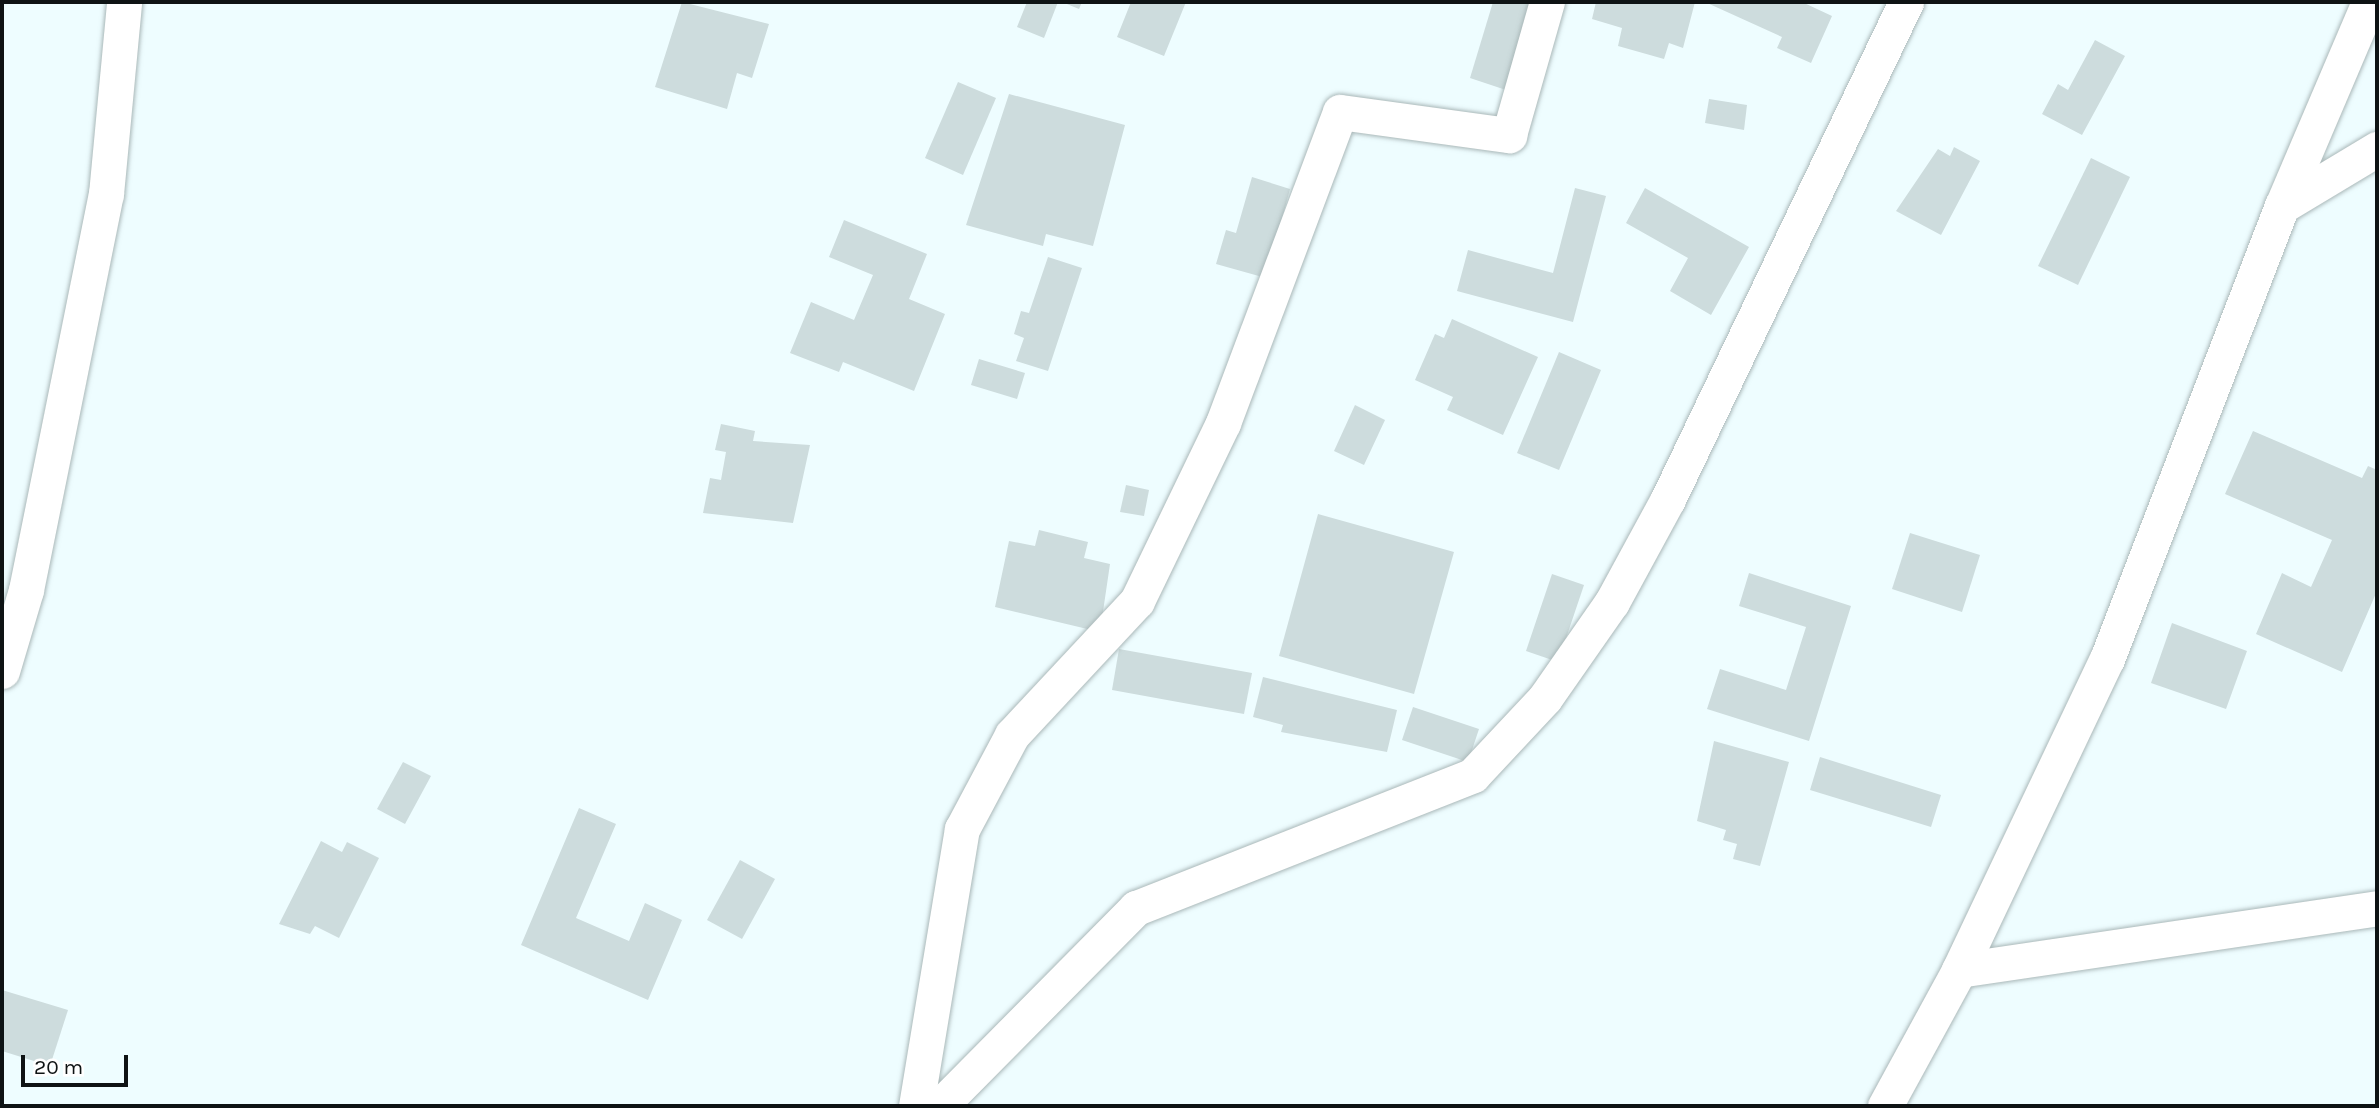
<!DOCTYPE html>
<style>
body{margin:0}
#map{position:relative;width:2379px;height:1108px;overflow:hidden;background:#eefdff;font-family:Karla,sans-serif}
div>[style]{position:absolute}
.building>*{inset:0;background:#cddcdd}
.roads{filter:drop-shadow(0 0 2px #aab8b9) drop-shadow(0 0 2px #aab8b9)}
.street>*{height:35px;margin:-17.5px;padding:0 17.5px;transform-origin:17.5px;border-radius:17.5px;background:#fff}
span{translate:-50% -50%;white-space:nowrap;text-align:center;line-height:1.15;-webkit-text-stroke:5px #fff;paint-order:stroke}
.frame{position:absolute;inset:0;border:4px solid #0e1314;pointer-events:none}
.scale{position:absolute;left:21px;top:1055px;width:107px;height:32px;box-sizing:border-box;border:4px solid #0e1314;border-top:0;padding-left:9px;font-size:21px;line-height:24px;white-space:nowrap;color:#0e1314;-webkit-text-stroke:5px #fff;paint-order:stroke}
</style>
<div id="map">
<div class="building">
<div style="clip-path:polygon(682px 2px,769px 24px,752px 78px,737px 73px,727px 109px,655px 87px)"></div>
<div style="clip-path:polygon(1027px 2px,1058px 2px,1044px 38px,1017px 27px)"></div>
<div style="clip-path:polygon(1062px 2px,1082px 2px,1079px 9px)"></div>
<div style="clip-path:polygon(1131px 2px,1186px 2px,1164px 56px,1117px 37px)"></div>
<div style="clip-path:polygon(1493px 2px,1533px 2px,1506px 90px,1470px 78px)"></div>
<div style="clip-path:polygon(1596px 2px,1695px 2px,1683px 48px,1669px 43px,1664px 59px,1618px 46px,1622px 28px,1592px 19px)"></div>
<div style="clip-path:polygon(1705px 2px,1802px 2px,1832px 16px,1811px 63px,1777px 48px,1782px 37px)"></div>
<div style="clip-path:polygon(2095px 40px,2125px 56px,2082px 135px,2042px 114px,2058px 84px,2068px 90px)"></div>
<div style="clip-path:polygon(958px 82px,996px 98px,963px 175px,925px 158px)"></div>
<div style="clip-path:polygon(1009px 94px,1125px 125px,1093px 246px,1046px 234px,1043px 246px,966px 225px)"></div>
<div style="clip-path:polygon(1709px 99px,1747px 105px,1744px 130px,1705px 123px)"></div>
<div style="clip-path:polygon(1954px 147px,1980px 161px,1941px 235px,1896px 211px,1938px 149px,1950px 156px)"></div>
<div style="clip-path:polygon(2091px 158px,2130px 177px,2078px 285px,2038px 266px)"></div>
<div style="clip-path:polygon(1252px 177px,1290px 189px,1266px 278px,1216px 264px,1226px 230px,1236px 233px)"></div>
<div style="clip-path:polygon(1575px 188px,1606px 196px,1573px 322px,1457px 291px,1468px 250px,1553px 273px)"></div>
<div style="clip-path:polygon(1645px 188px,1749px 247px,1711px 315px,1670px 291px,1688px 258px,1626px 223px)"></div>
<div style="clip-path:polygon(844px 220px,927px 254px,909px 299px,945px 314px,914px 391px,843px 362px,839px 372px,790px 353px,811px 302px,854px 320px,873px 275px,829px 257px)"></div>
<div style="clip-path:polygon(1048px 257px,1082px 268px,1048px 371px,1016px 361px,1024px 338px,1014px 334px,1021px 311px,1029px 313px)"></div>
<div style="clip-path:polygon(1452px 319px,1538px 357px,1503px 435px,1447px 410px,1453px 397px,1415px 380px,1435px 334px,1444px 338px)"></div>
<div style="clip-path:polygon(1559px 352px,1601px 370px,1559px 470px,1517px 453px)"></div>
<div style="clip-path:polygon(979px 359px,1025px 373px,1017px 399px,971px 385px)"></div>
<div style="clip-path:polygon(1355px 405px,1385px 420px,1364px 465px,1334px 451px)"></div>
<div style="clip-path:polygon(721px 424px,755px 431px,753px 441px,810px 445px,793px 523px,703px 513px,710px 478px,721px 480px,726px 452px,715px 450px)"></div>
<div style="clip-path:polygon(2253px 431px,2362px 478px,2368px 466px,2377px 470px,2377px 591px,2342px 672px,2256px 634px,2282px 573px,2311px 587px,2332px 540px,2225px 494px)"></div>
<div style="clip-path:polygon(1126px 485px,1149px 490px,1144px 516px,1120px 512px)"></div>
<div style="clip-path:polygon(1318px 514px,1454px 552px,1414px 694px,1279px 656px)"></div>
<div style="clip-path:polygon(1039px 530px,1088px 542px,1084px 558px,1110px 564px,1100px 632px,995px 607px,1009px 541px,1035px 546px)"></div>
<div style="clip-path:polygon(1910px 533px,1980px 555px,1962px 612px,1892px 589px)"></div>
<div style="clip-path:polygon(1749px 573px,1851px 606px,1809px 741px,1707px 709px,1720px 669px,1786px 690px,1806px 627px,1739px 606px)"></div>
<div style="clip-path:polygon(1552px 574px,1584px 585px,1558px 662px,1526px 651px)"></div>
<div style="clip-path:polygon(2172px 623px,2247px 651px,2226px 709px,2151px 683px)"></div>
<div style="clip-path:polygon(1119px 649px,1252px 673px,1244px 714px,1112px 690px)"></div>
<div style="clip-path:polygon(1263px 677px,1397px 710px,1387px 752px,1281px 732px,1283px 725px,1253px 717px)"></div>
<div style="clip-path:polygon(1413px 707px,1479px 729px,1468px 762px,1402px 740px)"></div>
<div style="clip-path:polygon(1714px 741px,1789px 762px,1760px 866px,1733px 859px,1737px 844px,1723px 840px,1726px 830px,1697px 821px)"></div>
<div style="clip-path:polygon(1820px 757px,1941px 795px,1931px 827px,1810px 790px)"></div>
<div style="clip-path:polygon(403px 762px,431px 776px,405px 824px,377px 809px)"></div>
<div style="clip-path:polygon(579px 808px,616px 824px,576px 918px,629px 941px,645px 903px,682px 920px,648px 1000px,521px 945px)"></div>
<div style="clip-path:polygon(321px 841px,342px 852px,347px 842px,379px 858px,339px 938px,315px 926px,310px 934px,279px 924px)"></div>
<div style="clip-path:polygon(740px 860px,775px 879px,742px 939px,707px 920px)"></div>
<div style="clip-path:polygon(2px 990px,68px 1010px,50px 1066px,2px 1051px)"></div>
</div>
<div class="roads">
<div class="street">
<div style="left:2282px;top:206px;width:111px;rotate:-31deg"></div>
<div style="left:2px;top:671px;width:84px;rotate:-73.5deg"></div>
<div style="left:26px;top:590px;width:404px;rotate:-78.6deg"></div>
<div style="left:106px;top:194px;width:193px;rotate:-84.6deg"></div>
<div style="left:1959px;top:970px;width:423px;rotate:-8.4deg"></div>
<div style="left:916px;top:1106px;width:281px;rotate:-80.6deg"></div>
<div style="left:962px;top:829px;width:106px;rotate:-62deg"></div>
<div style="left:1012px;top:735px;width:183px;rotate:-47deg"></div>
<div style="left:1137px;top:601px;width:198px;rotate:-64.2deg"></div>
<div style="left:1223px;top:423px;width:332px;rotate:-69.4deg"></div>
<div style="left:1340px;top:112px;width:171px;rotate:7.8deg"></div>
<div style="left:1509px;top:135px;width:138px;rotate:-74.1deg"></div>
<div style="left:940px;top:1106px;width:279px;rotate:-45.3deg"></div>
<div style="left:1136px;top:908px;width:362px;rotate:-21.5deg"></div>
<div style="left:1473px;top:775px;width:105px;rotate:-46.9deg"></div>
<div style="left:1545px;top:698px;width:117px;rotate:-55.1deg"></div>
<div style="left:1612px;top:602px;width:117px;rotate:-61.5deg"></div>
<div style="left:1668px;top:499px;width:551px;rotate:-64.41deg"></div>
<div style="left:1885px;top:1106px;width:155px;rotate:-61.4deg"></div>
<div style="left:1959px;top:970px;width:344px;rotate:-64.6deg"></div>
<div style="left:2107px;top:659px;width:486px;rotate:-68.9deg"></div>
<div style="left:2282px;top:206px;width:222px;rotate:-66.9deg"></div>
</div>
</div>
<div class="frame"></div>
<div class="scale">20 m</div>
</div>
